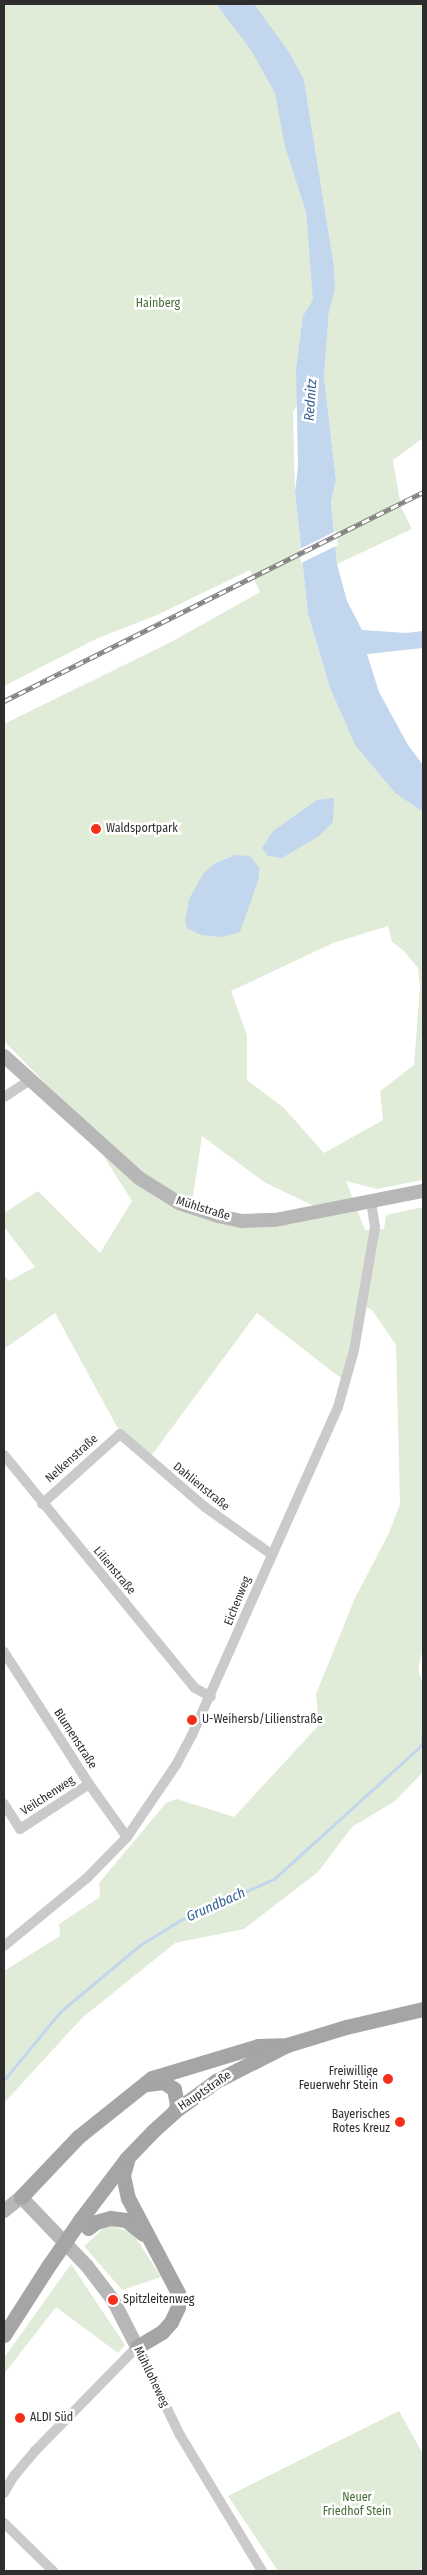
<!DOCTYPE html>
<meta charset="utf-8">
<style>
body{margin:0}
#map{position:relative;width:427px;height:2575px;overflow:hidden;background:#fff;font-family:"Fira Sans Condensed",sans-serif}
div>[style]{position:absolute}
.green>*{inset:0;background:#e0ecd8}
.water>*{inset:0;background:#c2d6ee}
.pier>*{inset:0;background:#fff}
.stream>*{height:2.5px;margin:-1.25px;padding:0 1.25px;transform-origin:1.25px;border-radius:1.25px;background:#c2d6ee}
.street>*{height:10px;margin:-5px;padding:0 5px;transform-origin:5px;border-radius:5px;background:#cacaca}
.secondary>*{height:14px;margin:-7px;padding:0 7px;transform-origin:7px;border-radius:7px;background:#b7b7b7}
.primary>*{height:15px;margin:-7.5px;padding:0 7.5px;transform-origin:7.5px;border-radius:7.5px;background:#a5a5a5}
.rail>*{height:4.5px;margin-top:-2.25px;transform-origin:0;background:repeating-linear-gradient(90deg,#fff 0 8px,#828282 0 16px);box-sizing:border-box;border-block:1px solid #828282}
.primary-bridge>*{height:15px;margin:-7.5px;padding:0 7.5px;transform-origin:7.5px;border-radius:7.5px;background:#a5a5a5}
.dots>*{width:14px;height:14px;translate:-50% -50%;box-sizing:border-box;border:2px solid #fff;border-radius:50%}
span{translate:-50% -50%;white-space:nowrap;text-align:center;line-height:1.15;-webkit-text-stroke:5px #fff;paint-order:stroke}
.park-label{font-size:12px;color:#476c36}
.poi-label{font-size:12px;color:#2d2d2d}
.left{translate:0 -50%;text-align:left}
.right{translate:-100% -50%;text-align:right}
.street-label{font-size:12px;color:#2d2d2d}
.water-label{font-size:14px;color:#336096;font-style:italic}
.frame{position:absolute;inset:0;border:5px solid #2d2d2d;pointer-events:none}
</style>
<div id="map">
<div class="green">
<div style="clip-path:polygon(evenodd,4px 4px,216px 4px,260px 59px,281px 102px,288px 155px,306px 212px,313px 290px,313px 319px,306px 388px,293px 412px,295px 492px,308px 614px,330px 688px,355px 745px,395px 793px,423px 812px,423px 1180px,377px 1189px,346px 1181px,365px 1230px,384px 1229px,386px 1215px,423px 1207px,423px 1648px,418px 1669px,423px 1684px,423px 1772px,395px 1801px,352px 1827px,318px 1872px,244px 1929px,175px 1943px,82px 2018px,4px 2103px,4px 1971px,60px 1936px,59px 1924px,100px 1897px,99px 1883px,166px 1803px,177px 1799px,234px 1817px,319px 1725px,316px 1694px,355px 1598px,389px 1533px,400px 1504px,396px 1345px,372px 1310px,359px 1303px,342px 1379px,257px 1313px,151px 1456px,117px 1427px,55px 1313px,4px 1349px,4px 1275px,9px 1281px,35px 1267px,4px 1227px,4px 1213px,38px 1191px,100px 1253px,132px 1201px,80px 1119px,4px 1041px,4px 724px,173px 641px,260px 592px,250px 570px,157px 615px,96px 639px,4px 686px,4px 4px,388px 926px,392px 942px,403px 950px,418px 968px,420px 987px,414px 1065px,380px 1091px,383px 1120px,324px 1153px,284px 1108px,247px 1080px,247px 1035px,231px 991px,333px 943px,388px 926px,4px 4px,202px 1136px,264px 1182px,316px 1207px,273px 1219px,191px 1210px,202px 1136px)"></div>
<div style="clip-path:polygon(254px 4px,423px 4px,423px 438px,393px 460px,401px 507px,412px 529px,337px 564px,331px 502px,336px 480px,324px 377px,329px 311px,335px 288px,334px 266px,304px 80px)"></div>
<div style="clip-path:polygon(107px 2225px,132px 2232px,161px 2277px,122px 2290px,84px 2246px)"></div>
<div style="clip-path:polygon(71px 2264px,125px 2345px,118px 2353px,56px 2307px,4px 2374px,4px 2358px)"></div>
<div style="clip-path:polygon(399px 2411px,423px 2454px,423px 2571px,278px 2571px,228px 2496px)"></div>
</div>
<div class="water">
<div style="clip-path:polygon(216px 4px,254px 4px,289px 52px,304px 80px,334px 266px,335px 289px,329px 311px,324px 377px,336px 480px,331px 502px,337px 564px,347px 601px,362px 630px,406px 633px,423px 631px,423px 648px,367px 654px,379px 692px,408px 745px,423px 765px,423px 812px,395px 793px,355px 745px,330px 688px,308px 614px,295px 492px,298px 467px,296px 369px,303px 316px,313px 300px,306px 212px,285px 147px,275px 93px,251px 50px)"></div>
<div style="clip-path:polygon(334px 798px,333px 822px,319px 836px,282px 858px,268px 856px,262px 848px,273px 831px,317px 800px)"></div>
<div style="clip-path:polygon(235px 855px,250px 856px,259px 868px,259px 878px,240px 932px,222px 937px,201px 935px,187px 928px,185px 922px,189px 899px,203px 874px,214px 864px)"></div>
</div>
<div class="pier">
<div style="clip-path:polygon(336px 531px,338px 545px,301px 563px,300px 549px)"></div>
</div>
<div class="stream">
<div style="left:4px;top:2080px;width:88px;rotate:-50.5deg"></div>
<div style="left:60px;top:2012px;width:104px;rotate:-39.9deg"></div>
<div style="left:140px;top:1945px;width:46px;rotate:-31.6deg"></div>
<div style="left:179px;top:1921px;width:104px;rotate:-23.9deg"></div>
<div style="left:274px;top:1879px;width:200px;rotate:-42.2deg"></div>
<div style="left:422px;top:1745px;width:16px;rotate:-86deg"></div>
</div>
<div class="street">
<div style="left:4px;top:1097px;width:31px;rotate:-33deg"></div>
<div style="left:4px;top:1455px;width:301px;rotate:50.7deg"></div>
<div style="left:195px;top:1688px;width:18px;rotate:29deg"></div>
<div style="left:42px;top:1504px;width:105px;rotate:-41.9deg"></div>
<div style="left:120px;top:1434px;width:112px;rotate:40.7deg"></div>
<div style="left:205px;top:1507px;width:81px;rotate:35.5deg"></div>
<div style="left:4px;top:1652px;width:157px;rotate:57.2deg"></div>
<div style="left:89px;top:1784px;width:65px;rotate:54.4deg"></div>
<div style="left:4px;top:1804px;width:30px;rotate:57deg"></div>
<div style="left:20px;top:1829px;width:82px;rotate:-33.1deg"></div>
<div style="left:4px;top:1946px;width:107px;rotate:-39.3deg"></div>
<div style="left:87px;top:1878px;width:57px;rotate:-45.7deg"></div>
<div style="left:127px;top:1837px;width:87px;rotate:-55.8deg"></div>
<div style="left:176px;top:1765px;width:34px;rotate:-62deg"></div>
<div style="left:192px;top:1735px;width:359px;rotate:-66deg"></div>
<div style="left:338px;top:1407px;width:59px;rotate:-74.3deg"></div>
<div style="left:354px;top:1350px;width:125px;rotate:-80.3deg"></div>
<div style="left:375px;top:1227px;width:26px;rotate:-99deg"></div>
<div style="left:4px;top:2493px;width:20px;rotate:-60deg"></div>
<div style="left:14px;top:2476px;width:33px;rotate:-50deg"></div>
<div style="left:35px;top:2451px;width:146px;rotate:-45.6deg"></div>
<div style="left:137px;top:2347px;width:98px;rotate:64deg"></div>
<div style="left:180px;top:2435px;width:159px;rotate:58.9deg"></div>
<div style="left:4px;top:2523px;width:69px;rotate:44.4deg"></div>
</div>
<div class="secondary">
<div style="left:4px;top:1056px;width:182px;rotate:42.1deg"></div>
<div style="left:139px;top:1178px;width:47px;rotate:32deg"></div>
<div style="left:179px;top:1203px;width:41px;rotate:18.4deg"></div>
<div style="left:218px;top:1216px;width:25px;rotate:12deg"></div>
<div style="left:242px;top:1221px;width:33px;rotate:-2deg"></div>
<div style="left:275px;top:1220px;width:151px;rotate:-11.1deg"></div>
<div style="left:4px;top:2211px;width:22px;rotate:-39deg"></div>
<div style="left:21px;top:2197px;width:95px;rotate:46.3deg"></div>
<div style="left:87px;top:2266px;width:43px;rotate:52.6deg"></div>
<div style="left:113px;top:2300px;width:53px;rotate:62.9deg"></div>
</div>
<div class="primary">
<div style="left:147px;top:2084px;width:16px;rotate:-7deg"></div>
<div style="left:163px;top:2082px;width:13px;rotate:32deg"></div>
<div style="left:174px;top:2089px;width:15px;rotate:79deg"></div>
<div style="left:177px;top:2104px;width:7px;rotate:106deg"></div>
<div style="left:127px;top:2161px;width:15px;rotate:106deg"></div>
<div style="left:123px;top:2175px;width:24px;rotate:78deg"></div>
<div style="left:128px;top:2198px;width:107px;rotate:62.2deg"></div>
<div style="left:178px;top:2293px;width:14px;rotate:90deg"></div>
<div style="left:178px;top:2307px;width:17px;rotate:115deg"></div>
<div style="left:171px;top:2322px;width:13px;rotate:132deg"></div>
<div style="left:162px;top:2332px;width:29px;rotate:149deg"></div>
<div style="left:21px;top:2197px;width:83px;rotate:-46.5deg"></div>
<div style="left:78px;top:2137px;width:95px;rotate:-38.6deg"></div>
<div style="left:152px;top:2078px;width:111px;rotate:-16.8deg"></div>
<div style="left:258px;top:2046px;width:23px;rotate:-2deg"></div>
<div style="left:80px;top:2220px;width:78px;rotate:-52.8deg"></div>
<div style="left:127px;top:2158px;width:37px;rotate:-46deg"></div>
<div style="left:153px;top:2131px;width:30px;rotate:-42deg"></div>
<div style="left:175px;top:2111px;width:51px;rotate:-36.2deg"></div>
<div style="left:216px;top:2081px;width:80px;rotate:-26.9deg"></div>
<div style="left:287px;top:2045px;width:62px;rotate:-17deg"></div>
<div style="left:346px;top:2027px;width:79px;rotate:-13.2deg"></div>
<div style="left:88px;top:2228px;width:10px;rotate:-37deg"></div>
<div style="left:96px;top:2222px;width:15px;rotate:-16deg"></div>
<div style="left:110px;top:2218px;width:16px;rotate:7deg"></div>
<div style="left:126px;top:2220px;width:22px;rotate:39deg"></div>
<div style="left:4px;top:2335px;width:83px;rotate:-57.3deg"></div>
</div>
<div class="rail">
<div style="left:4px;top:701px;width:468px;rotate:-26.5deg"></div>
</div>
<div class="primary-bridge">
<div style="left:49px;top:2265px;width:55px;rotate:-55.4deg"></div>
</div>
<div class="dots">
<div style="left:96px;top:829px;background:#f62f1c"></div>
<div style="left:192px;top:1720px;background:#f62f1c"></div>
<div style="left:388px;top:2079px;background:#f62f1c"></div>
<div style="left:400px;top:2122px;background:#f62f1c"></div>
<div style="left:113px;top:2300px;background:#f62f1c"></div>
<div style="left:20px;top:2418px;background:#f62f1c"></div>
</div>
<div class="park-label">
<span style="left:158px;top:304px">Hainberg</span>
<span style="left:357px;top:2505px">Neuer<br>Friedhof Stein</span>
</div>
<div class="poi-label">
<span class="left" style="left:106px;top:829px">Waldsportpark</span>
<span class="left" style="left:202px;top:1720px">U-Weihersb/Lilienstraße</span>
<span class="right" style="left:378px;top:2079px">Freiwillige<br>Feuerwehr Stein</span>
<span class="right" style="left:390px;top:2122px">Bayerisches<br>Rotes Kreuz</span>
<span class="left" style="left:123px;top:2300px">Spitzleitenweg</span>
<span class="left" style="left:30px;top:2418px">ALDI Süd</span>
</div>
<div class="street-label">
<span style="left:203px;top:1209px;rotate:17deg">Mühlstraße</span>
<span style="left:72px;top:1459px;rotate:-42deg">Nelkenstraße</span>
<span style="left:201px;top:1487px;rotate:39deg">Dahlienstraße</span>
<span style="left:114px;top:1571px;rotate:50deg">Lilienstraße</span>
<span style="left:238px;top:1601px;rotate:-68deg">Eichenweg</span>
<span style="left:75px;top:1739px;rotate:57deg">Blumenstraße</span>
<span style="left:48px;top:1796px;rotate:-33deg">Veilchenweg</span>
<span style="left:205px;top:2091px;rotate:-34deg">Hauptstraße</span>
<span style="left:151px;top:2377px;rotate:64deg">Mühlloheweg</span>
</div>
<div class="water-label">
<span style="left:311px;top:400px;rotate:-86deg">Rednitz</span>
<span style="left:216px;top:1905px;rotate:-24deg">Grundbach</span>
</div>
<div class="frame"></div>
</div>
